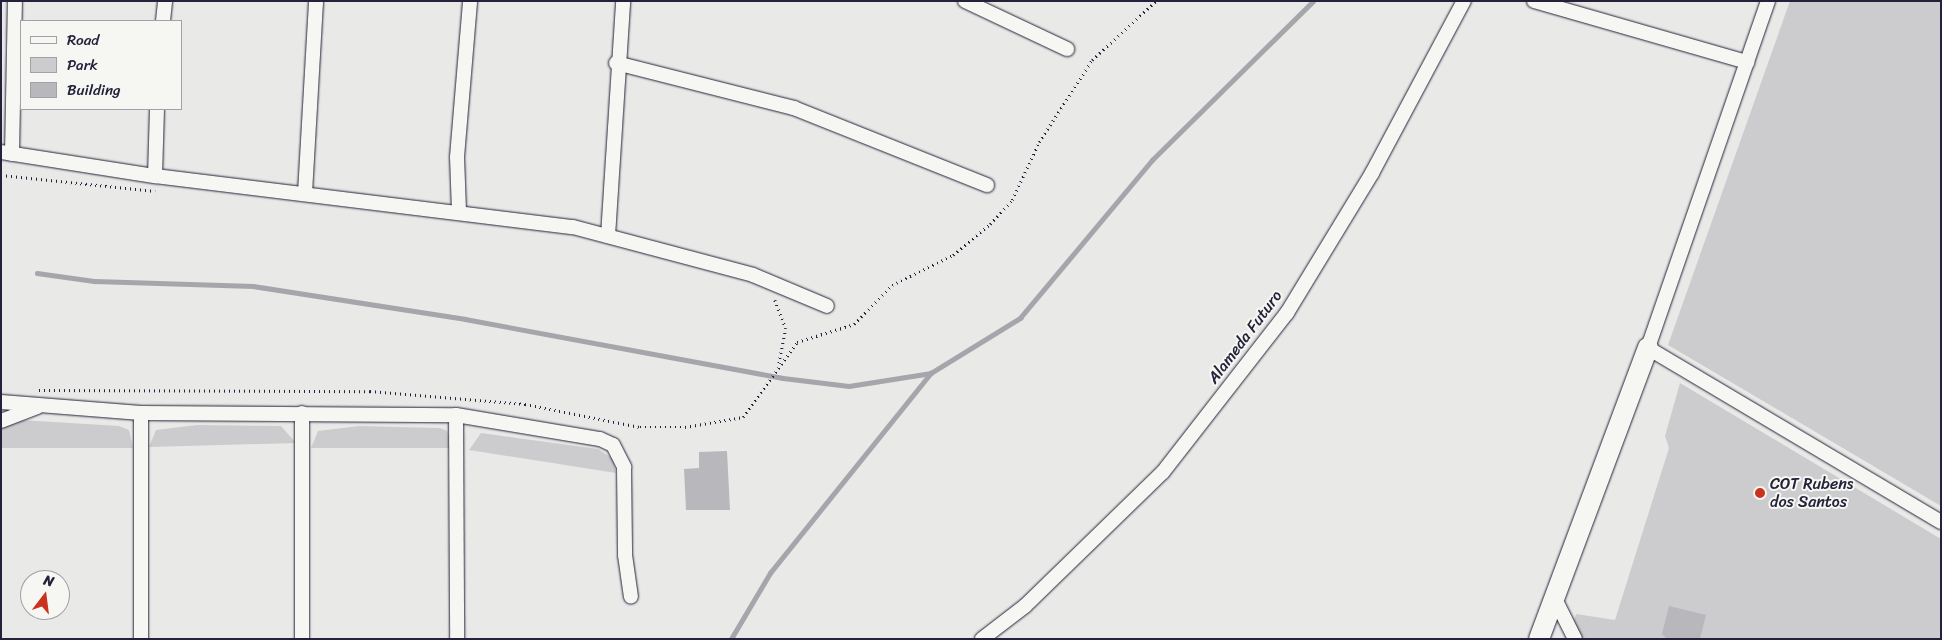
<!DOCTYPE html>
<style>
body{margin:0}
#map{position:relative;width:1942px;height:640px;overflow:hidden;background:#e9e9e7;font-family:Sriracha,sans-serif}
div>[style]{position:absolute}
.green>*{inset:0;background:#ccccce}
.stream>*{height:4.5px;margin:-2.25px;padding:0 2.25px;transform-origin:2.25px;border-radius:2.25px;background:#a5a5ac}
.building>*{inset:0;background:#b8b8bc}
.path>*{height:2.5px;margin-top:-1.25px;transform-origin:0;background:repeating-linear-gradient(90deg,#22223b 0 1px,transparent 0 5px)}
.roads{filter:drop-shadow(0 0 1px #22223b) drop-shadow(0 0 1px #22223b)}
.street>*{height:14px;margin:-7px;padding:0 7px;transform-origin:7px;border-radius:7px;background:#f6f6f2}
.secondary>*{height:20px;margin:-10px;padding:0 10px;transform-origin:10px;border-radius:10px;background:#f6f6f2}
.dots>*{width:14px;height:14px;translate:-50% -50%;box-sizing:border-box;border:2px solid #f6f6f2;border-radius:50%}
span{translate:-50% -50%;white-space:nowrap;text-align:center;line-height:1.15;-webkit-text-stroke:4px #f6f6f2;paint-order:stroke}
.street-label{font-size:16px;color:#22223b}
.poi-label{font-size:16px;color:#22223b}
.left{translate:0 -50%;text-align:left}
.frame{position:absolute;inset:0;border:2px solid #22223b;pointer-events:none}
.legend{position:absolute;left:20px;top:20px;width:162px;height:90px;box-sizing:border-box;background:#f6f6f2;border:1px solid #a1a1a9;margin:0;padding:6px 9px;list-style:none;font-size:15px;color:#22223b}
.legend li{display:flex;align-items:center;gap:10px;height:25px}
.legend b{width:25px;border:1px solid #a1a1a9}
.north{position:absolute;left:20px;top:570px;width:50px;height:50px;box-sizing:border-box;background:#f6f6f2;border:1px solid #a1a1a9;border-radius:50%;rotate:15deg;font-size:14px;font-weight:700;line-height:20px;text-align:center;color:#22223b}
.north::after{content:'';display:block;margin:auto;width:18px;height:22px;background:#c8321e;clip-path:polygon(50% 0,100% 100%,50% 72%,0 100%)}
</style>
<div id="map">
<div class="green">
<div style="clip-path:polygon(1790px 1px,1941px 1px,1941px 506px,1668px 345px)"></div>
<div style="clip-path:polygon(1680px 383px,1941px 539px,1941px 639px,1569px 639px,1576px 614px,1615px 620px,1669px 448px,1665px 436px)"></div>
<div style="clip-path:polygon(20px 420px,119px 426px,129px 430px,133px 448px,1px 448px,1px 428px)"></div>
<div style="clip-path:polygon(197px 425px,281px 426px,296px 443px,149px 447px,156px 430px)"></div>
<div style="clip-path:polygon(359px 426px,440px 428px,447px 431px,453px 448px,311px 448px,318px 431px)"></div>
<div style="clip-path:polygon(481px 433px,598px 449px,613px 459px,616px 473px,469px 450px)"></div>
</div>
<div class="stream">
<div style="left:37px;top:273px;width:59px;rotate:7.9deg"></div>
<div style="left:95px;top:281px;width:158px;rotate:1.8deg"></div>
<div style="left:253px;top:286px;width:215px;rotate:8.8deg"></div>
<div style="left:465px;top:319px;width:323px;rotate:10.5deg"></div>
<div style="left:783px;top:378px;width:66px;rotate:6.9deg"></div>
<div style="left:849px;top:386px;width:83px;rotate:-9deg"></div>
<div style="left:931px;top:373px;width:105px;rotate:-31.7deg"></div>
<div style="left:1020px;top:318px;width:206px;rotate:-50.1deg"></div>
<div style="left:1152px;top:160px;width:226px;rotate:-44.6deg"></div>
<div style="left:731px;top:639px;width:77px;rotate:-59.4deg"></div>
<div style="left:770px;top:573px;width:257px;rotate:-51.2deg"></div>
</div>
<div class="building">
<div style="clip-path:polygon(727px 451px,730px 510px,686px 510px,684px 469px,699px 468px,699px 452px)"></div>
<div style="clip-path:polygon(1669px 606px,1706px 615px,1700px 639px,1667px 639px,1662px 634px)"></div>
</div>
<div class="path">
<div style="left:1px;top:175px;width:155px;rotate:5.9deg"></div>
<div style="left:775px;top:300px;width:30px;rotate:69deg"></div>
<div style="left:786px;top:328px;width:36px;rotate:101deg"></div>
<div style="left:39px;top:390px;width:331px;rotate:0.2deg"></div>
<div style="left:370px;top:391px;width:156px;rotate:4.8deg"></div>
<div style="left:525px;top:404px;width:117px;rotate:11.3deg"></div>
<div style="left:640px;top:427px;width:45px"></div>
<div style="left:685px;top:427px;width:59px;rotate:-9.8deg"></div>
<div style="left:743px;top:417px;width:92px;rotate:-54.2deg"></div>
<div style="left:797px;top:342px;width:60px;rotate:-17.5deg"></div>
<div style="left:854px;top:324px;width:54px;rotate:-45.7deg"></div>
<div style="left:892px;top:285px;width:68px;rotate:-26.2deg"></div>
<div style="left:953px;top:255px;width:48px;rotate:-40deg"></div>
<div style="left:990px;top:224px;width:33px;rotate:-47deg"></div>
<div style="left:1012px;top:200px;width:64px;rotate:-65deg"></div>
<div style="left:1039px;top:142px;width:98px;rotate:-57.1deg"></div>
<div style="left:1092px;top:60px;width:87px;rotate:-42.7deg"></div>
</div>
<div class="roads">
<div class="street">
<div style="left:965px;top:1px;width:113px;rotate:25.2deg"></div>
<div style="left:1534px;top:1px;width:222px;rotate:16deg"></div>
<div style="left:1768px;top:1px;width:367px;rotate:109.1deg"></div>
<div style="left:1648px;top:348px;width:341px;rotate:30.7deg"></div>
<div style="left:163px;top:21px;width:20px;rotate:-84deg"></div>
<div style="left:616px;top:63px;width:184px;rotate:14.2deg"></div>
<div style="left:794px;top:108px;width:208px;rotate:21.8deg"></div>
<div style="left:1px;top:152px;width:156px;rotate:8.9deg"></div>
<div style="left:155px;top:176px;width:421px;rotate:7deg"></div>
<div style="left:573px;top:227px;width:186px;rotate:14.9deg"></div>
<div style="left:753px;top:275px;width:80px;rotate:22.7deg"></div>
<div style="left:12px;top:154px;width:153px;rotate:-88.9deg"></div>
<div style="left:155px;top:176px;width:67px;rotate:-88.3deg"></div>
<div style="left:305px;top:193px;width:192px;rotate:-86.7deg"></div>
<div style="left:459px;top:211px;width:54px;rotate:-92.1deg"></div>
<div style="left:457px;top:157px;width:157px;rotate:-85.2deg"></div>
<div style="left:608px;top:236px;width:235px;rotate:-86.3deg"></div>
<div style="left:1px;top:402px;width:140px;rotate:4.5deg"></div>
<div style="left:141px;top:413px;width:315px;rotate:0.4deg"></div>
<div style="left:456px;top:415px;width:146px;rotate:9.5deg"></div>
<div style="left:600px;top:439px;width:14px;rotate:25deg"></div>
<div style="left:613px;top:445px;width:25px;rotate:63deg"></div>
<div style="left:624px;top:467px;width:88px;rotate:89.3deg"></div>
<div style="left:625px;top:555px;width:42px;rotate:81.9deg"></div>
<div style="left:302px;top:413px;width:226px;rotate:90deg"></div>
<div style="left:456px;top:415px;width:224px;rotate:89.7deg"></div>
<div style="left:1px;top:421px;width:39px;rotate:-21deg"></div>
<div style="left:1553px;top:595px;width:49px;rotate:63.4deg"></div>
<div style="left:141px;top:639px;width:226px;rotate:-90deg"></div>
<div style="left:982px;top:639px;width:54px;rotate:-37.5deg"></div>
<div style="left:1025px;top:606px;width:192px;rotate:-44.2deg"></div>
<div style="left:1163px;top:472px;width:202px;rotate:-52.1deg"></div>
<div style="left:1287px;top:313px;width:164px;rotate:-58.7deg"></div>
<div style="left:1372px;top:173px;width:195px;rotate:-61.9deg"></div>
</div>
<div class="secondary">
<div style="left:1539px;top:639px;width:311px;rotate:-69.5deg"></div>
</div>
</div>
<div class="dots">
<div style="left:1760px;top:493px;background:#c8321e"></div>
</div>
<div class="street-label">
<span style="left:1245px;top:337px;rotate:-53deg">Alameda Futuro</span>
</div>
<div class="poi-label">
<span class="left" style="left:1770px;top:493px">COT Rubens<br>dos Santos</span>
</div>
<div class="frame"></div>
<ul class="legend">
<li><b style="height:6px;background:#f6f6f2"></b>Road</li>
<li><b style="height:14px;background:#ccccce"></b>Park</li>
<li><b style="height:14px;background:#b8b8bc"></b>Building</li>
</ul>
<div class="north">N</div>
</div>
